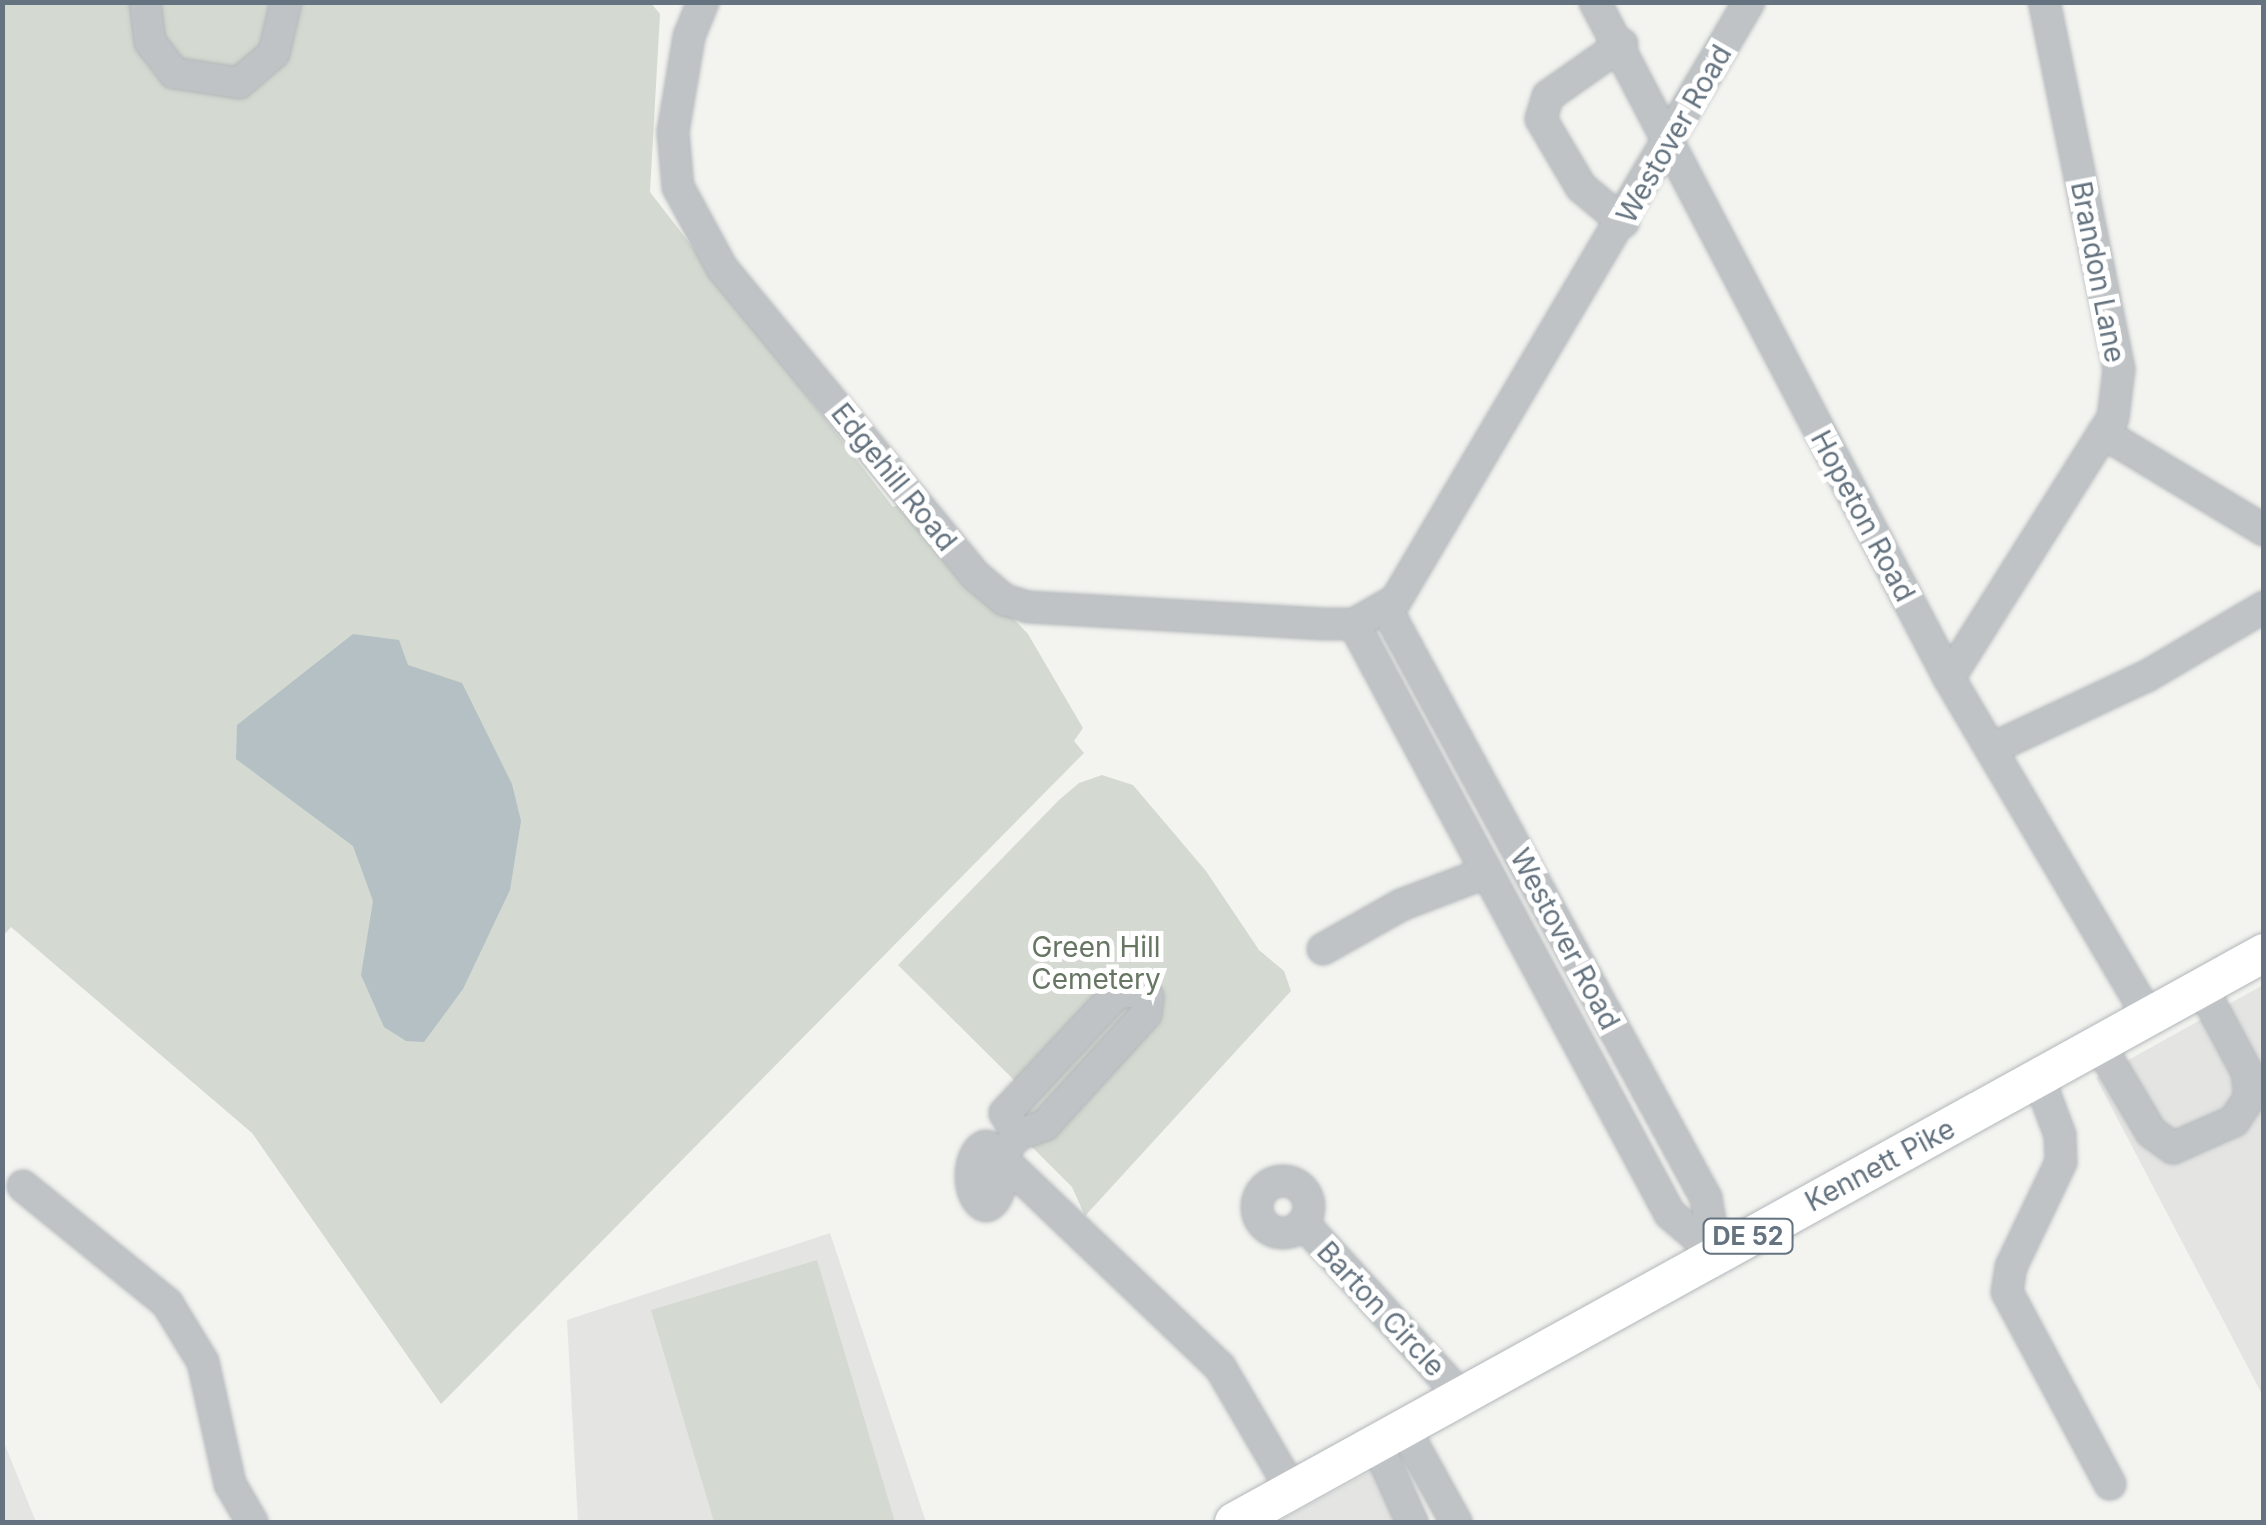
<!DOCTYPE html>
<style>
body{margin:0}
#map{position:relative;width:2266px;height:1525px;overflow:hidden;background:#f3f4f0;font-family:Inter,sans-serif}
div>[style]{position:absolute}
.built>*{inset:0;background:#e4e5e3}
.green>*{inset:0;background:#d4dad1}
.water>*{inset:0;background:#b5c0c4}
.roads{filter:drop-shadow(0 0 2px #b2b6b9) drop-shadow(0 0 2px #b2b6b9)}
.minor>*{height:30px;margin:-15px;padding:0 15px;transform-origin:15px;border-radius:15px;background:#bfc3c6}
.minor>.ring{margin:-15px;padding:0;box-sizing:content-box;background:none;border:30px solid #bfc3c6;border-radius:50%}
.major>*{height:38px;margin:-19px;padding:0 19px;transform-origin:19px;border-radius:19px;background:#fff}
span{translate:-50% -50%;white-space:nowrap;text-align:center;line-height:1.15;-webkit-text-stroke:10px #fff;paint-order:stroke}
.shield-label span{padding:2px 8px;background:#fff;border:2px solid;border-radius:8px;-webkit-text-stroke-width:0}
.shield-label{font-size:25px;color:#64737f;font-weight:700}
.street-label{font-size:28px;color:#64737f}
.park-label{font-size:28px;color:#677663}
.frame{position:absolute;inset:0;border:5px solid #64737f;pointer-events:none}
</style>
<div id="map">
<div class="built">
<div style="clip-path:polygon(2263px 985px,2263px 1396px,2096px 1078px)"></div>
<div style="clip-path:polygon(830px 1233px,926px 1522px,578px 1522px,567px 1320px)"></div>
<div style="clip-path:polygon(2px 1440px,3px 1440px,36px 1522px,3px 1522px)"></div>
<div style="clip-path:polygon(1394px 1459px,1430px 1522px,1277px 1522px)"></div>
</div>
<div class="green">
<div style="clip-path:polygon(3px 3px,651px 3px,660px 14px,650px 192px,893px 507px,904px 503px,1028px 634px,1083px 728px,1074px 741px,1084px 753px,441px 1404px,252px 1133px,11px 927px,3px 936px)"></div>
<div style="clip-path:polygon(1102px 775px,1133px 785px,1206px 871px,1259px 950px,1284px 971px,1291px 991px,1085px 1216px,1072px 1187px,1028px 1143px,1017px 1083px,898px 965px,1059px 800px,1079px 783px)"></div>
<div style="clip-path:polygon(817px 1260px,895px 1522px,714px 1522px,651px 1310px)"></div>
</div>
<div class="water">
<div style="clip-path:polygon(353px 634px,399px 640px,408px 665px,462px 683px,512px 784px,521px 821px,510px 890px,463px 989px,424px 1042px,406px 1041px,384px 1027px,361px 975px,373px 901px,353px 846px,236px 759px,237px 725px)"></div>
</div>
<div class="roads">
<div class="minor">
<div style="left:145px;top:2px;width:40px;rotate:82.9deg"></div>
<div style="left:150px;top:42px;width:39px;rotate:52deg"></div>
<div style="left:174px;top:73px;width:66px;rotate:8.7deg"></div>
<div style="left:239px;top:83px;width:46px;rotate:-40.6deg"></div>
<div style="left:274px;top:53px;width:52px;rotate:-76.8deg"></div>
<div style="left:703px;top:2px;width:38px;rotate:112deg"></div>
<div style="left:689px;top:37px;width:96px;rotate:99.6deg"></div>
<div style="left:673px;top:132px;width:55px;rotate:84.8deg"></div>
<div style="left:678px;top:187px;width:92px;rotate:61.5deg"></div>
<div style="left:722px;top:268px;width:399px;rotate:50.5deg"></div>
<div style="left:976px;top:576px;width:38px;rotate:40deg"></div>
<div style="left:1005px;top:600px;width:24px;rotate:17deg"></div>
<div style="left:1028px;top:607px;width:296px;rotate:3.3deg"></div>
<div style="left:1324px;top:624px;width:30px"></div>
<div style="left:1354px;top:624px;width:48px;rotate:-29.7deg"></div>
<div style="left:1396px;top:600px;width:694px;rotate:-59.45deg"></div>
<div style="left:1595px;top:2px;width:763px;rotate:62.36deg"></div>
<div style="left:1949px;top:678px;width:396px;rotate:59.5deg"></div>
<div style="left:1622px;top:44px;width:90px;rotate:144.9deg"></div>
<div style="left:1548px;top:96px;width:24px;rotate:107deg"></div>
<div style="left:1541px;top:119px;width:79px;rotate:59.5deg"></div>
<div style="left:1581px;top:187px;width:55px;rotate:39.8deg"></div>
<div style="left:2103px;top:433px;width:188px;rotate:31.1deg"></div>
<div style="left:1387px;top:610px;width:669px;rotate:61.52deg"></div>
<div style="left:1706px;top:1198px;width:56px;rotate:79.7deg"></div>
<div style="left:1354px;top:624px;width:669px;rotate:61.83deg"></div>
<div style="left:1670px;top:1214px;width:60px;rotate:40.3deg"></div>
<div style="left:1949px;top:678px;width:307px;rotate:-57.8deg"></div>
<div style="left:2113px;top:418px;width:49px;rotate:-83deg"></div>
<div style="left:2119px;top:369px;width:375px;rotate:-101.5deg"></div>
<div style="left:1991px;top:749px;width:172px;rotate:-25.1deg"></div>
<div style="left:2147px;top:676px;width:136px;rotate:-30.5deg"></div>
<div style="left:1323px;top:949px;width:90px;rotate:-29.4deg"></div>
<div style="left:1401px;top:905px;width:90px;rotate:-20.9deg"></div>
<div style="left:2100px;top:1046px;width:100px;rotate:59.3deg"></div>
<div style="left:2151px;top:1132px;width:27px;rotate:36deg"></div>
<div style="left:2173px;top:1148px;width:67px;rotate:-23.9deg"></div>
<div style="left:2234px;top:1121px;width:29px;rotate:-56deg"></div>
<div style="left:2250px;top:1097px;width:25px;rotate:-97deg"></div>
<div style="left:2247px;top:1072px;width:95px;rotate:-118.2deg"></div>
<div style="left:2039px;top:1079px;width:60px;rotate:69.4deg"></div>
<div style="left:2060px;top:1135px;width:27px;rotate:88deg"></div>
<div style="left:2061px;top:1162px;width:116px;rotate:115.5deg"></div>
<div style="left:2011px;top:1267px;width:25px;rotate:99deg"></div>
<div style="left:2007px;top:1292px;width:218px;rotate:61.8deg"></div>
<div style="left:1018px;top:1135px;width:29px;rotate:-20deg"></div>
<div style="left:1045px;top:1125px;width:150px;rotate:-47.7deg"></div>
<div style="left:1146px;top:1014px;width:17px;rotate:-83deg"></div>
<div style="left:1148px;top:997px;width:10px;rotate:-135deg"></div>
<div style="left:1141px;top:990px;width:25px;rotate:171deg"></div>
<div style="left:1116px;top:994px;width:163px;rotate:133deg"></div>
<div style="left:1005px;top:1113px;width:26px;rotate:59deg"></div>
<div style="left:1018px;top:1135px;width:28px;rotate:132deg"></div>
<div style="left:999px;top:1156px;width:306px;rotate:43.7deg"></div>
<div style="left:1220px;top:1367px;width:145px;rotate:59.7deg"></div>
<div class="ring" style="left:971px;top:1146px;width:-2px;height:-2px"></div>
<div class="ring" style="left:1257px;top:1181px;width:22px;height:22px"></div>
<div style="left:23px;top:1186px;width:186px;rotate:39.1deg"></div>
<div style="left:167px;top:1303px;width:69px;rotate:58.6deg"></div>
<div style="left:203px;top:1362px;width:125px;rotate:77.5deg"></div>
<div style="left:230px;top:1484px;width:44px;rotate:59.9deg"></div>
<div style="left:1303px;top:1223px;width:233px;rotate:47.6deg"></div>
<div style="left:1403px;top:1426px;width:110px;rotate:61.1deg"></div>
<div style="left:1376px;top:1442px;width:88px;rotate:65.8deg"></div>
</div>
<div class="major">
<div style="left:1234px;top:1522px;width:1177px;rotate:-28.92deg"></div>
</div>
</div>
<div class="shield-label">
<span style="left:1748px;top:1236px">DE 52</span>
</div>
<div class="street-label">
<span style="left:1674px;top:134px;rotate:-60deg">Westover Road</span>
<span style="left:2098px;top:272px;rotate:79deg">Brandon Lane</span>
<span style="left:894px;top:477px;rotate:51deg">Edgehill Road</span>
<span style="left:1863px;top:516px;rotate:62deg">Hopeton Road</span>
<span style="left:1565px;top:939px;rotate:62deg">Westover Road</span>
<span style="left:1880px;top:1165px;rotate:-28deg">Kennett Pike</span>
<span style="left:1381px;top:1309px;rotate:47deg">Barton Circle</span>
</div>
<div class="park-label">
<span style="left:1096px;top:963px">Green Hill<br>Cemetery</span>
</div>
<div class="frame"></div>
</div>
